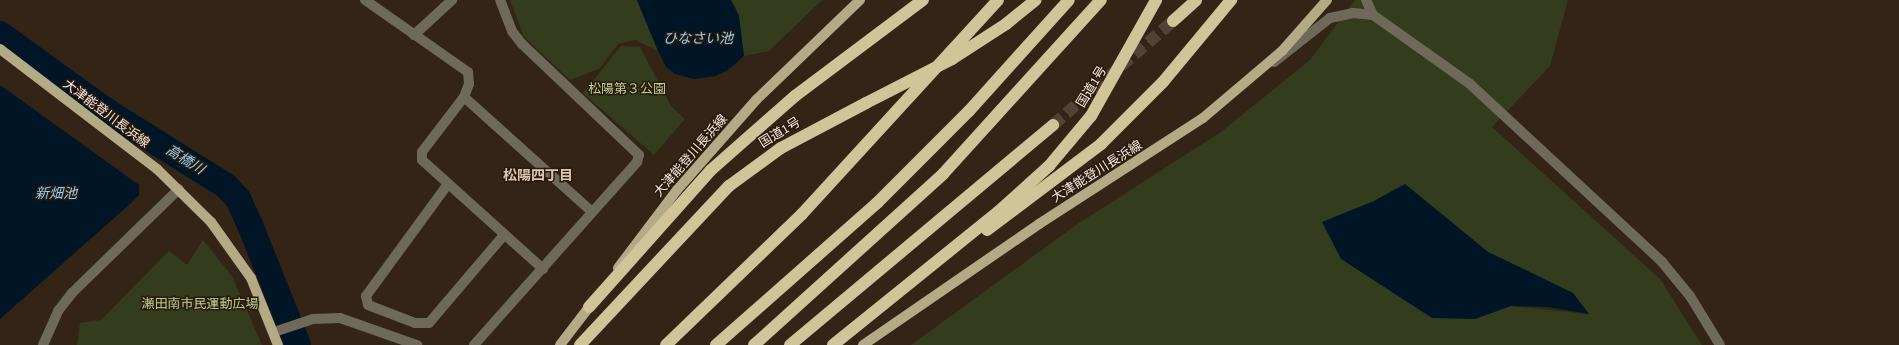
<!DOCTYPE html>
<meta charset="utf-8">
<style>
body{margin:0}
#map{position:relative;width:1899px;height:345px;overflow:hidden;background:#342416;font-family:"Source Sans 3","Noto Sans JP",sans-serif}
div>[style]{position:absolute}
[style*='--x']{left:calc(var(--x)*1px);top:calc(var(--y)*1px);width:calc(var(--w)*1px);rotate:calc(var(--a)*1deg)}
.green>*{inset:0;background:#333d1d}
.water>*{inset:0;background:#001526}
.river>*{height:26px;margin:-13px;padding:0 13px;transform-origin:13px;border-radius:13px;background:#001526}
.highway-tunnel>*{height:12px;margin-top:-6px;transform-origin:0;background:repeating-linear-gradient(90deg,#514235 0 12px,transparent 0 18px)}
.minor>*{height:10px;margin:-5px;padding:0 5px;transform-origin:5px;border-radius:5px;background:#6e6958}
.major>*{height:10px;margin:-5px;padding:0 5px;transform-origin:5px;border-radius:5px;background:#b4aa86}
.highway>*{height:12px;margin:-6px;padding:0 6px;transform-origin:6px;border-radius:6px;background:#d0c498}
.highway-bridge>*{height:12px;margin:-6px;padding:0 6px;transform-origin:6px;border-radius:6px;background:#d0c498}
span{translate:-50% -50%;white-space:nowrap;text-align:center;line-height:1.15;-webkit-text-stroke:3px #2a1a0c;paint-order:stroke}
.street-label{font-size:13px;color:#f7ebe2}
.park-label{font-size:13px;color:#bbd190}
.water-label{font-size:14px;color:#8fcdf9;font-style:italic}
.neighbourhood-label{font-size:14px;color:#dbc6b4;font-weight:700}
</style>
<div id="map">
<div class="green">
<i style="clip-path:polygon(510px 0,637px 0,658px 51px,635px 40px,618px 44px,599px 69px,570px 80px,524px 37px)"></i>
<i style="clip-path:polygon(731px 0,822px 0,769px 51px,744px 56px,736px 8px)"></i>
<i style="clip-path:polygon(evenodd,1355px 0,1568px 0,1550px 66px,1492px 127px,1660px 279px,1702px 345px,911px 345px,1076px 225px,1221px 132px,1310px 60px,1355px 0,1405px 184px,1488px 252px,1573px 293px,1588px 314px,1511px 306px,1374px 201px,1405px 184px)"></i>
<i style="clip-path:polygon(621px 46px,640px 47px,671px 106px,685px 119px,654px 155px,583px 93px)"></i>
<i style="clip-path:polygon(203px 240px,232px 276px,262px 345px,77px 345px,80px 323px,101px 320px,169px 251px,187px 265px)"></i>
</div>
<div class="water">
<i style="clip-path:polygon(637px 0,731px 0,739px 16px,744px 56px,728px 70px,716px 76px,694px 79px,675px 74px,666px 67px,658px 51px)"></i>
<i style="clip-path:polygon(0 85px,139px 185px,139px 195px,130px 204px,0 319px)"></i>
<i style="clip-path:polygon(1405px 184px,1488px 252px,1573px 293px,1589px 314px,1548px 307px,1511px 306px,1475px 319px,1432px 318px,1341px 259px,1322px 222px,1374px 201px)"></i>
</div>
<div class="river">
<i style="--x:0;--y:34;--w:130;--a:35.9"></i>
<i style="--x:105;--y:110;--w:143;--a:32.1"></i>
<i style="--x:226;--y:186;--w:18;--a:47"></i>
<i style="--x:238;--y:199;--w:29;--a:65"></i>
<i style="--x:250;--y:225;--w:129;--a:68.2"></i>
</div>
<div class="highway-tunnel">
<i style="--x:1053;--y:125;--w:159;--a:-40.9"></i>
</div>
<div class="minor">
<i style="--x:365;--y:0;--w:126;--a:35"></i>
<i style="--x:468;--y:72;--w:12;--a:85"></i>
<i style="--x:469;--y:84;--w:14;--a:111"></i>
<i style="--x:464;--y:97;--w:69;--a:127.4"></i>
<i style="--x:422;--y:152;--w:8;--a:90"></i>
<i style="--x:422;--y:160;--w:163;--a:42"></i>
<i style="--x:1366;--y:0;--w:17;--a:65"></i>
<i style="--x:1373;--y:15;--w:119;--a:35.4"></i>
<i style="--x:1470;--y:84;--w:262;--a:42.8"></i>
<i style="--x:1662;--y:262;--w:44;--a:50.5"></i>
<i style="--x:1690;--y:296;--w:57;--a:58.5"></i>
<i style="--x:414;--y:35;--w:52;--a:-42.6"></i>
<i style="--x:1274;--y:62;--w:71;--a:-38.2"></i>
<i style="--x:1330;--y:18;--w:24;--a:-12"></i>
<i style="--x:1353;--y:13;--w:20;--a:6"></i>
<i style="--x:464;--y:97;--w:172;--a:41.9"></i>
<i style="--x:448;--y:184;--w:139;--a:126.2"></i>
<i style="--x:366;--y:296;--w:9;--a:77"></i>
<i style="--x:368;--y:305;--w:50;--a:21"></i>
<i style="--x:415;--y:323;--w:14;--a:0"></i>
<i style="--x:429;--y:323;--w:116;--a:-49.6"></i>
<i style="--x:274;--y:332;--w:41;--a:-18.4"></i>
<i style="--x:313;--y:319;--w:27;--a:-2"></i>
<i style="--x:340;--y:318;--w:82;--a:19.3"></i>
<i style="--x:43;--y:345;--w:37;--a:-66"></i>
<i style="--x:58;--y:311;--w:23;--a:-52"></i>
<i style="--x:72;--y:293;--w:149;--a:-44.2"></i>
<i style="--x:474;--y:345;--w:245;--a:-48.3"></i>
<i style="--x:637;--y:162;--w:7;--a:-74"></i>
<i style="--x:639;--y:155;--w:161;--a:-136.5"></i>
<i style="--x:522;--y:44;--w:16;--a:-128"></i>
<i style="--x:512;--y:31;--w:33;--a:-111"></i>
</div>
<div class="major">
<i style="--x:0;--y:49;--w:198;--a:37.4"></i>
<i style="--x:157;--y:169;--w:76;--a:44.5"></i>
<i style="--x:211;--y:222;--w:69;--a:54.5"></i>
<i style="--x:251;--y:278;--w:72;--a:68.1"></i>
<i style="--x:618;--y:268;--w:98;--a:-52.9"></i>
<i style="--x:677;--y:190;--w:121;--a:-48.7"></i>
<i style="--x:757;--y:99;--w:143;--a:-43.9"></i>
<i style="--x:560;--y:345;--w:54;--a:-52.5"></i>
<i style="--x:863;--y:345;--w:214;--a:-34.5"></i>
<i style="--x:1039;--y:224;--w:195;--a:-32.9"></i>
<i style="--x:1203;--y:118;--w:104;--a:-40.3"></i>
<i style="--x:1282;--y:51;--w:68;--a:-48.6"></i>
</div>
<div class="highway">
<i style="--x:1173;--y:21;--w:31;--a:-42"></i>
<i style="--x:1006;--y:24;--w:38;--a:-39"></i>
<i style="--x:987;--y:230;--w:143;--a:-37"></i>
<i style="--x:1101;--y:144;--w:88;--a:-45"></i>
<i style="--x:1163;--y:82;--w:107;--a:-50.3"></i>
<i style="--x:589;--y:307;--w:183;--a:-48.3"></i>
<i style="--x:711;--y:170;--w:112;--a:-41.4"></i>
<i style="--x:795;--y:96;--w:160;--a:-36.9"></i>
<i style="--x:580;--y:345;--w:218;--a:-46.9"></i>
<i style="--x:729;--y:186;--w:64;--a:-36.2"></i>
<i style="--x:781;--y:148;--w:96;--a:-27.9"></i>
<i style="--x:666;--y:345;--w:189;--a:-43.9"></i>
<i style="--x:802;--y:214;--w:290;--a:-47.5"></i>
<i style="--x:716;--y:345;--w:215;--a:-41.4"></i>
<i style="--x:877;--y:203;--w:130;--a:-45"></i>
<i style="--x:969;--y:111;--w:149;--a:-48"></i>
<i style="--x:754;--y:345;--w:255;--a:-42.1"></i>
<i style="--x:943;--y:174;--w:235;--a:-47.8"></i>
<i style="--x:790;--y:345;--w:343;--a:-39.9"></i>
<i style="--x:833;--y:345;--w:212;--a:-38.9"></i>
<i style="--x:998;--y:212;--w:69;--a:-42"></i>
<i style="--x:1049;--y:166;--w:65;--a:-50"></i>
<i style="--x:1091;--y:116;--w:133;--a:-60.7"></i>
</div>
<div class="highway-bridge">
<i style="--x:866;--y:103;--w:97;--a:-27.1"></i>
<i style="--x:952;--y:59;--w:64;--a:-32.9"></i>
</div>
<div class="street-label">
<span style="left:1092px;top:87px;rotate:-59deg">国道1号</span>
<span style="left:106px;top:114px;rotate:37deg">大津能登川長浜線</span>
<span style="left:780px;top:133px;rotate:-31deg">国道1号</span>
<span style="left:691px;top:156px;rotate:-49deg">大津能登川長浜線</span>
<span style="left:1097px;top:172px;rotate:-32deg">大津能登川長浜線</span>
</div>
<div class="park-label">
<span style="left:627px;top:89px">松陽第３公園</span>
<span style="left:200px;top:304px">瀬田南市民運動広場</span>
</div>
<div class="water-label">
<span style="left:698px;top:39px">ひなさい池</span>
<span style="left:185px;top:160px;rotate:32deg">高橋川</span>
<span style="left:56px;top:194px">新畑池</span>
</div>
<div class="neighbourhood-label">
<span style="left:538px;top:176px">松陽四丁目</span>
</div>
</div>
